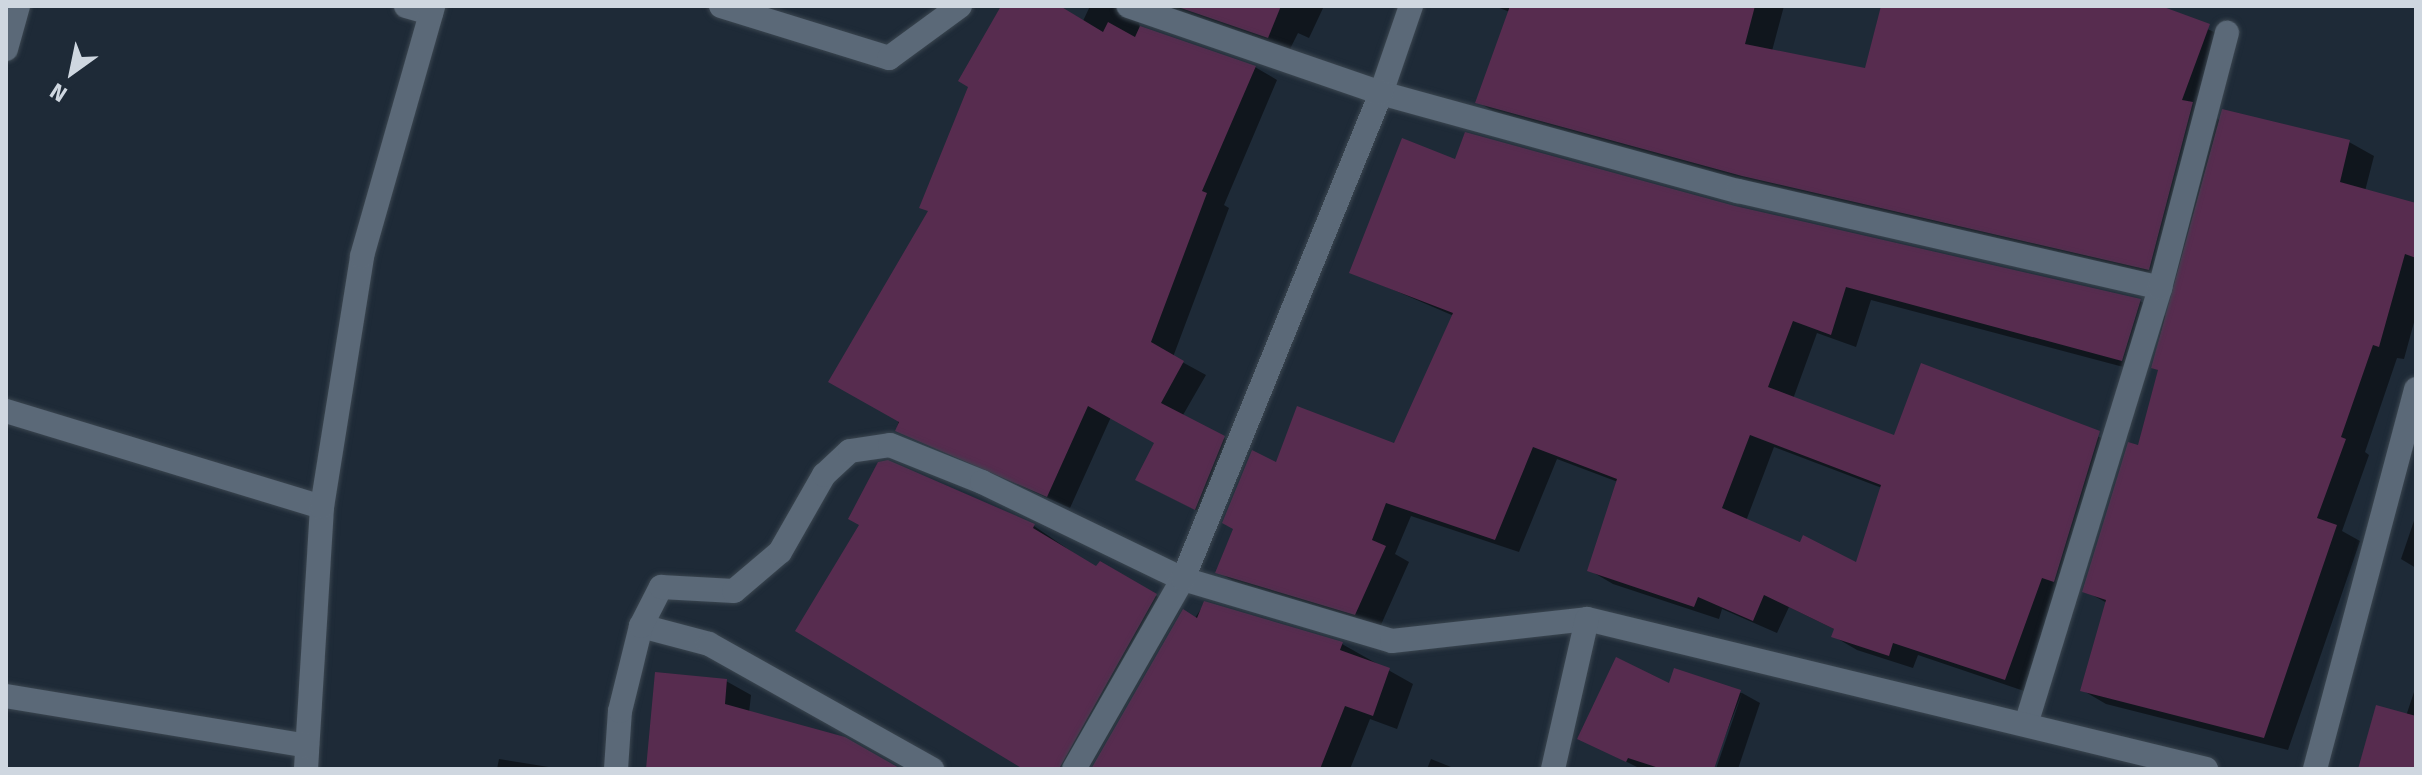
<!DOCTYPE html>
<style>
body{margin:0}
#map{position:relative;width:2422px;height:775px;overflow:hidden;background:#1e2a37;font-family:"Fira Sans",sans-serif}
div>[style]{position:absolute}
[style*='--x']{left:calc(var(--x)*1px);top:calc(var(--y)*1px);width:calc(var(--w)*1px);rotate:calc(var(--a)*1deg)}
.shadow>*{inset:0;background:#0007}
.building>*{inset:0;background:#572c4f}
.roads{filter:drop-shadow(0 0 2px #3b4650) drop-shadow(0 0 2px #3b4650)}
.minor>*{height:24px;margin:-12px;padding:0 12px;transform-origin:12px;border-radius:12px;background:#5b6978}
span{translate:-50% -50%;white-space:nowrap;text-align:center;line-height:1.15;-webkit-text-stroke:6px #1e2a37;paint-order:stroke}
.frame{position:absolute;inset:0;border:8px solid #cfd7e0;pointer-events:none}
.north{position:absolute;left:32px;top:32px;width:80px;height:80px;-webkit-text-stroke:6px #1e2a37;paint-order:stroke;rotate:213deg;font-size:22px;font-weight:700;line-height:32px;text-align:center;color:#cfd7e0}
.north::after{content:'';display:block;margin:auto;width:28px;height:36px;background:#cfd7e0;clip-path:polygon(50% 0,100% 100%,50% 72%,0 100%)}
</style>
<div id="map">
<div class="shadow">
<i style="clip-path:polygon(1004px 6px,1057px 6px,1083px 21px,1090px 6px,1152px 6px,1137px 13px,1140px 28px,1255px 67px,1277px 80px,1224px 205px,1229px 208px,1173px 357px,1206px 375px,1183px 415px,1247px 451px,1218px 521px,1160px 492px,1156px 443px,1111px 417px,1070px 508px,897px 430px,930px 211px)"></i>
<i style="clip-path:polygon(1165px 6px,1324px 6px,1309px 38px,1298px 33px,1290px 49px)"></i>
<i style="clip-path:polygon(evenodd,1494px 6px,1784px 6px,1772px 51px,1866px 71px,1883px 6px,2154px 6px,2235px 41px,2208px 113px,2221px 121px,2349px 142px,2374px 156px,2365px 191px,2416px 205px,2416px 315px,2404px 359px,2397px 358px,2365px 452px,2369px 455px,2342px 531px,2360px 541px,2288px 750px,2106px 704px,2082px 690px,2107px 603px,2085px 591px,2139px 448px,2160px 371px,2153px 367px,2164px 316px,2146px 373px,1871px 300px,1856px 347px,1817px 333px,1793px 399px,1895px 438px,1922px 366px,2124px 447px,2030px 693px,1918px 655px,1913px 668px,1857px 650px,1833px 636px,1836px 630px,1789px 607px,1777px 633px,1722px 609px,1719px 619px,1613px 584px,1589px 570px,1618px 482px,1557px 459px,1519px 552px,1411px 516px,1395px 554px,1409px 562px,1380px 627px,1242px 586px,1218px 572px,1277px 464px,1395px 446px,1454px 316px,1352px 272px,1457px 161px,1734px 208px,2140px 301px,2167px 317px,2176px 284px,1769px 190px,1503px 117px,1478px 102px,1510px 12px,1494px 6px,1774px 447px,1882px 488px,1857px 564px,1746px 521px,1774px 447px)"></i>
<i style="clip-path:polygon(888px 462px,1034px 526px,1097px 569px,1100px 563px,1180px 610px,1089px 769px,1027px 769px,861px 524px)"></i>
<i style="clip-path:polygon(2416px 515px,2416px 568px,2401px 559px)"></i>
<i style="clip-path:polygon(1205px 603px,1342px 644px,1413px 684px,1397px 729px,1370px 719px,1350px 769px,1094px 769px)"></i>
<i style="clip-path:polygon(726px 681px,751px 695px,749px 713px,897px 769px,692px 769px)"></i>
<i style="clip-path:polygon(1671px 686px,1742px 693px,1712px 769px,1641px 769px,1579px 738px)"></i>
<i style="clip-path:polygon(2416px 686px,2416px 769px,2367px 769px,2406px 716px)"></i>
<i style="clip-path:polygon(1742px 693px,1760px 703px,1738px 769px,1716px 769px)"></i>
<i style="clip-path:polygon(499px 759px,561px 769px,497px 769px)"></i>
<i style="clip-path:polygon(1431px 759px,1456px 769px,1427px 769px)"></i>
</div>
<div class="building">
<i style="clip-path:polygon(1001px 6px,1060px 6px,1103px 32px,1108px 22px,1135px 37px,1140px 26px,1256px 66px,1202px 191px,1207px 193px,1151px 342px,1184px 361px,1161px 403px,1225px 436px,1195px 510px,1135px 480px,1154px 443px,1088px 406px,1047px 497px,895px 431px,899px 422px,828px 382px,928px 211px,919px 208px,968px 87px,958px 81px)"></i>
<i style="clip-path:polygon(1175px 6px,1281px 6px,1268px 38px)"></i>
<i style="clip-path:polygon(1510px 6px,1755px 6px,1745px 44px,1865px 68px,1881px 6px,2161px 6px,2210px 24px,2182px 100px,2193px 102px,2149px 270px,1742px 176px,1475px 103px)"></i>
<i style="clip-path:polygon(2222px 109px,2350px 140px,2340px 182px,2416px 203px,2416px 258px,2405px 254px,2379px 347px,2373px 345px,2341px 437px,2346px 439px,2317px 518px,2337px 525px,2264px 738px,2080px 691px,2106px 600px,2082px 592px,2128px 442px,2138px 445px,2158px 370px,2151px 368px)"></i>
<i style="clip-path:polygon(evenodd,1465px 132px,1735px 206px,2141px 299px,2122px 361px,1846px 287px,1831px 335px,1793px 321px,1768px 387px,1894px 435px,1921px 363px,2100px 431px,2054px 582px,2042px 578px,2005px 680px,1893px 643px,1889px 656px,1831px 637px,1834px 629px,1764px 595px,1753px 621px,1698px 597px,1694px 607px,1587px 571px,1617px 479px,1533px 447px,1495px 540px,1386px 503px,1372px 540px,1386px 546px,1355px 615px,1215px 573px,1233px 529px,1222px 523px,1252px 450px,1276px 462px,1297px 406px,1394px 443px,1453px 313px,1349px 273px,1402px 138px,1455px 159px,1465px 132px,1750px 435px,1881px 485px,1856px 562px,1803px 535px,1800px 542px,1722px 508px,1750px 435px)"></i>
<i style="clip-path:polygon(888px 460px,1035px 524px,1033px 528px,1096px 566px,1100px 561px,1157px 594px,1059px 769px,1023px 769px,795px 631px,859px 525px,848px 519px,878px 462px)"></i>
<i style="clip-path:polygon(1204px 601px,1343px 642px,1340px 650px,1390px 668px,1373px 716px,1345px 706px,1320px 769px,1091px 769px,1183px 609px,1197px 618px)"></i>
<i style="clip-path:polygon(1616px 657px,1669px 683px,1674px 668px,1741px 690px,1714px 769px,1662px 769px,1628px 758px,1626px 762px,1577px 739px)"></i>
<i style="clip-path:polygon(655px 672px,727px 679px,725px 704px,845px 737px,901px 769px,646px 769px)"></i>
<i style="clip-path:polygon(2376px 705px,2416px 716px,2416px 769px,2358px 769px)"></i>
</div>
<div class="roads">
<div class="minor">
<i style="--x:406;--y:6;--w:26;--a:16"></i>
<i style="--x:721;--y:6;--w:176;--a:17.2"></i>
<i style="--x:889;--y:58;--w:88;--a:-36.2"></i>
<i style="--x:1411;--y:6;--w:92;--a:109"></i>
<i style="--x:1381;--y:93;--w:370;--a:15.4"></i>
<i style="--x:1738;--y:191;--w:433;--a:12.9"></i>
<i style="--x:6;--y:49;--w:45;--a:-74.4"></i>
<i style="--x:6;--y:411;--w:330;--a:16.9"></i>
<i style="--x:322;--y:507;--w:262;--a:93.5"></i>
<i style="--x:322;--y:507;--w:254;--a:-80.9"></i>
<i style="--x:362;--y:256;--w:260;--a:-74.1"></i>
<i style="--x:641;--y:626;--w:70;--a:14.8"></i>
<i style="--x:709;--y:644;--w:256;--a:29.3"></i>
<i style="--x:6;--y:696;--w:305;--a:9.4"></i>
<i style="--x:2027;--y:721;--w:453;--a:-72.9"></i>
<i style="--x:2160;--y:288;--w:264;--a:-75.3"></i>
<i style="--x:616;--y:769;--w:58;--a:-86.1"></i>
<i style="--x:620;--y:711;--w:88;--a:-76.1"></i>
<i style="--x:641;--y:626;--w:44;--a:-62.9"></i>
<i style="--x:661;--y:587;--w:73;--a:3.1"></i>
<i style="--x:734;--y:591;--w:60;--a:-40.3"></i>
<i style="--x:780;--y:552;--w:89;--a:-60.3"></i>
<i style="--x:824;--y:475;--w:35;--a:-43"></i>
<i style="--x:850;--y:451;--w:40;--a:-8.5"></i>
<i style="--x:890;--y:445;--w:99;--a:21.9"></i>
<i style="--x:982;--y:482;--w:223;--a:25.8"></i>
<i style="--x:1183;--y:579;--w:218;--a:16.5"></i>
<i style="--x:1392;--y:641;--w:196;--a:-6.4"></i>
<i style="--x:1587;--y:619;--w:637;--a:13.62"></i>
<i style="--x:1074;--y:769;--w:219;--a:-60.2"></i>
<i style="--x:1183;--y:579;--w:525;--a:-67.83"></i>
<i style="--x:1381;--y:93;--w:267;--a:-161"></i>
<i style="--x:1553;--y:769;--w:154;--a:-77.2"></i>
<i style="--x:2315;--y:769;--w:393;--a:-75.1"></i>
</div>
</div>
<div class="frame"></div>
<div class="north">N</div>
</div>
